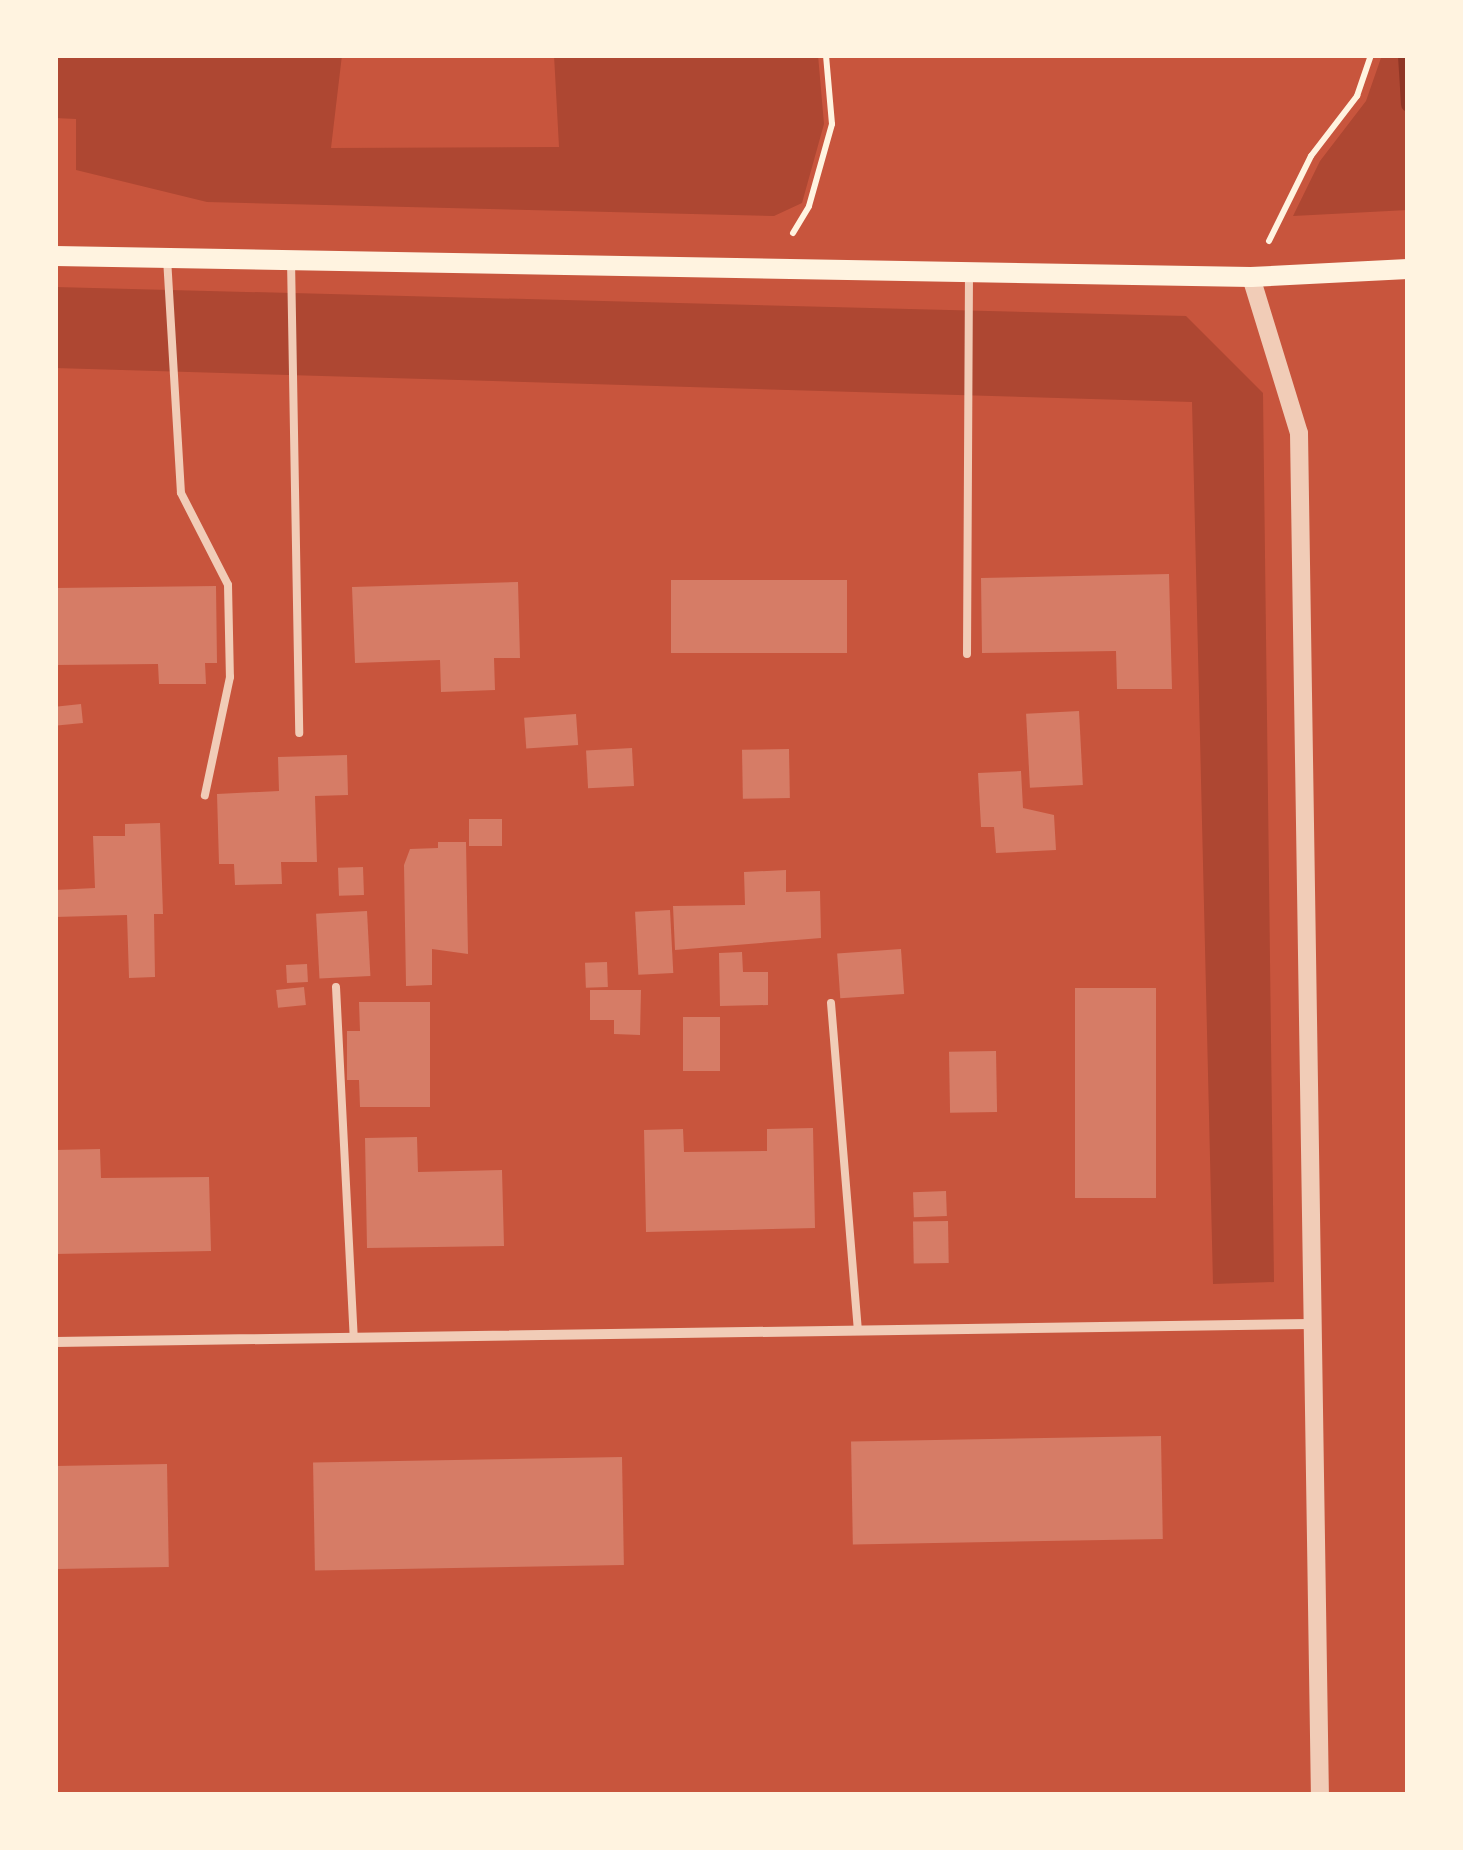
<!DOCTYPE html>
<style>
body{margin:0}
#map{position:relative;width:1463px;height:1850px;overflow:hidden;background:#c8553d;font-family:"Roboto Condensed",sans-serif}
div>[style]{position:absolute}
[style*='--x']{left:calc(var(--x)*1px);top:calc(var(--y)*1px);width:calc(var(--w)*1px);rotate:calc(var(--a)*1deg)}
.green>*{inset:0;background:#ae4732}
.stream>*{height:15px;margin:-7.5px;padding:0 7.5px;transform-origin:7.5px;border-radius:7.5px;background:#8f3625}
.building>*{inset:0;background:#d67c66;transform-origin:0 0}
.path>*{height:6px;margin:-3px;padding:0 3px;transform-origin:3px;border-radius:3px;background:#fff3e0}
.service>*{height:8px;margin:-4px;padding:0 4px;transform-origin:4px;border-radius:4px;background:#f1ccb7}
.minor>*{height:10px;margin:-5px;padding:0 5px;transform-origin:5px;border-radius:5px;background:#f1ccb7}
.tertiary>*{height:18px;margin:-9px;padding:0 9px;transform-origin:9px;border-radius:9px;background:#f1ccb7}
.secondary>*{height:20px;margin:-10px;padding:0 10px;transform-origin:10px;border-radius:10px;background:#fff3e0}
span{translate:-50% -50%;white-space:nowrap;text-align:center;line-height:1.15;-webkit-text-stroke:10px #fff3e0;paint-order:stroke}
.frame{position:absolute;inset:0;border:58px solid #fff3e0;pointer-events:none}
</style>
<div id="map">
<div class="green">
<i style="clip-path:polygon(55px 55px,342px 55px,331px 148px,559px 147px,554px 55px,818px 55px,824px 124px,802px 203px,774px 216px,207px 202px,76px 170px,76px 119px,55px 118px)"></i>
<i style="clip-path:polygon(1382px 55px,1408px 55px,1408px 210px,1293px 216px,1320px 161px,1366px 101px)"></i>
<i style="clip-path:polygon(55px 287px,1186px 316px,1263px 393px,1274px 1282px,1213px 1284px,1192px 402px,55px 368px)"></i>
</div>
<div class="stream">
<i style="--x:1405;--y:55;--w:49;--a:86.5"></i>
</div>
<div class="building">
<i style="clip-path:polygon(1169px 574px,1172px 689px,1117px 689px,1116px 651px,982px 653px,981px 578px)"></i>
<i style="left:671px;top:580px;width:176px;height:73px"></i>
<i style="clip-path:polygon(518px 582px,520px 658px,494px 658px,495px 690px,441px 692px,440px 660px,355px 663px,352px 587px)"></i>
<i style="clip-path:polygon(216px 586px,217px 663px,205px 663px,206px 684px,159px 684px,158px 664px,55px 665px,55px 588px)"></i>
<i style="left:81px;top:704px;width:19px;height:26px;rotate:84deg"></i>
<i style="left:1079px;top:711px;width:74px;height:53px;rotate:87deg"></i>
<i style="left:576px;top:714px;width:31px;height:52px;rotate:86deg"></i>
<i style="left:632px;top:748px;width:38px;height:46px;rotate:87deg"></i>
<i style="left:789px;top:749px;width:49px;height:47px;rotate:89deg"></i>
<i style="clip-path:polygon(347px 755px,348px 795px,315px 796px,317px 862px,281px 862px,282px 884px,235px 885px,234px 864px,219px 864px,217px 794px,279px 791px,278px 757px)"></i>
<i style="clip-path:polygon(1021px 771px,1023px 808px,1054px 815px,1056px 850px,996px 853px,994px 827px,981px 827px,978px 773px)"></i>
<i style="left:469px;top:819px;width:33px;height:27px"></i>
<i style="clip-path:polygon(160px 823px,163px 914px,154px 914px,155px 977px,129px 978px,127px 915px,55px 917px,55px 890px,95px 888px,93px 836px,125px 836px,125px 824px)"></i>
<i style="clip-path:polygon(438px 842px,466px 842px,468px 954px,432px 949px,432px 985px,406px 986px,404px 865px,410px 849px,438px 848px)"></i>
<i style="left:363px;top:867px;width:28px;height:25px;rotate:88deg"></i>
<i style="clip-path:polygon(786px 870px,786px 892px,820px 891px,821px 938px,675px 950px,673px 906px,745px 905px,744px 872px)"></i>
<i style="left:670px;top:910px;width:63px;height:35px;rotate:87deg"></i>
<i style="left:367px;top:911px;width:65px;height:51px;rotate:87deg"></i>
<i style="left:901px;top:949px;width:45px;height:64px;rotate:86deg"></i>
<i style="clip-path:polygon(742px 952px,743px 972px,768px 972px,768px 1005px,720px 1006px,719px 953px)"></i>
<i style="left:607px;top:962px;width:25px;height:22px;rotate:88deg"></i>
<i style="left:307px;top:964px;width:18px;height:21px;rotate:87deg"></i>
<i style="left:304px;top:987px;width:18px;height:28px;rotate:84deg"></i>
<i style="left:1156px;top:988px;width:210px;height:81px;rotate:90deg"></i>
<i style="clip-path:polygon(590px 990px,641px 990px,640px 1035px,614px 1034px,614px 1020px,590px 1020px)"></i>
<i style="clip-path:polygon(359px 1002px,430px 1002px,430px 1107px,360px 1107px,359px 1080px,347px 1080px,347px 1031px,360px 1031px)"></i>
<i style="left:683px;top:1017px;width:37px;height:54px"></i>
<i style="left:996px;top:1051px;width:61px;height:47px;rotate:89deg"></i>
<i style="clip-path:polygon(813px 1128px,815px 1228px,646px 1232px,644px 1130px,683px 1129px,684px 1152px,767px 1151px,767px 1129px)"></i>
<i style="clip-path:polygon(417px 1137px,418px 1172px,502px 1170px,504px 1246px,367px 1248px,365px 1138px)"></i>
<i style="clip-path:polygon(100px 1149px,101px 1178px,209px 1177px,211px 1251px,55px 1254px,55px 1150px)"></i>
<i style="left:946px;top:1191px;width:25px;height:33px;rotate:88deg"></i>
<i style="left:948px;top:1221px;width:42px;height:35px;rotate:89deg"></i>
<i style="left:1161px;top:1436px;width:103px;height:310px;rotate:89deg"></i>
<i style="left:622px;top:1457px;width:108px;height:309px;rotate:89deg"></i>
<i style="left:167px;top:1464px;width:103px;height:112px;rotate:89deg"></i>
</div>
<div class="path">
<i style="--x:793;--y:233;--w:31;--a:-59"></i>
<i style="--x:809;--y:206;--w:85;--a:-74.3"></i>
<i style="--x:832;--y:124;--w:69;--a:-95"></i>
<i style="--x:1269;--y:241;--w:95;--a:-63.7"></i>
<i style="--x:1311;--y:156;--w:76;--a:-52.5"></i>
<i style="--x:1357;--y:96;--w:43;--a:-71.1"></i>
</div>
<div class="service">
<i style="--x:167;--y:258;--w:235;--a:86.6"></i>
<i style="--x:181;--y:493;--w:103;--a:62.9"></i>
<i style="--x:228;--y:585;--w:92;--a:88.8"></i>
<i style="--x:230;--y:677;--w:121;--a:102"></i>
<i style="--x:291;--y:260;--w:473;--a:89"></i>
<i style="--x:967;--y:654;--w:382;--a:-89.7"></i>
<i style="--x:336;--y:987;--w:351;--a:87.1"></i>
<i style="--x:831;--y:1003;--w:328;--a:85.3"></i>
</div>
<div class="minor">
<i style="--x:55;--y:1342;--w:1256;--a:-0.82"></i>
</div>
<div class="tertiary">
<i style="--x:1251;--y:277;--w:163;--a:72.9"></i>
<i style="--x:1299;--y:433;--w:1362;--a:89.12"></i>
</div>
<div class="secondary">
<i style="--x:55;--y:256;--w:1196;--a:1.01"></i>
<i style="--x:1251;--y:277;--w:157;--a:-2.9"></i>
</div>
<div class="frame"></div>
</div>
